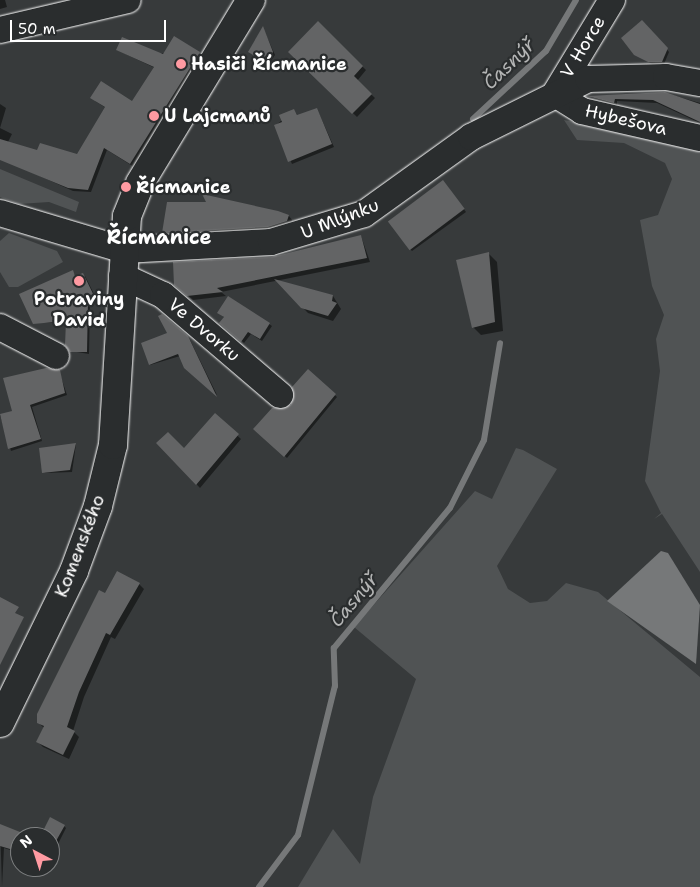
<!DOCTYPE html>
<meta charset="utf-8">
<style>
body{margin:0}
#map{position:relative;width:700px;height:887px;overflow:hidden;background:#373a3b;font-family:"Shantell Sans",sans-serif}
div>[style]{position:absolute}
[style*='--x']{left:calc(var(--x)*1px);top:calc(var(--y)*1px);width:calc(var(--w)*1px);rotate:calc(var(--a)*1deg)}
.green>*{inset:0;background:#505354}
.water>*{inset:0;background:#767879}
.shadow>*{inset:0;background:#0007}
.stream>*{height:6px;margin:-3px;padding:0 3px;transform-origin:3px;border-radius:3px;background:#767879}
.building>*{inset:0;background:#636465;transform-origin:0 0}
.roads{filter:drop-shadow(0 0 1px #fff) drop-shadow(0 0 1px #fff)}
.minor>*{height:26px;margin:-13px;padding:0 13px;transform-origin:13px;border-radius:13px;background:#2a2d2e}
.major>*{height:28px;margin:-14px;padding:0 14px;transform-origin:14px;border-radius:14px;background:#2a2d2e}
.dots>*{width:14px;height:14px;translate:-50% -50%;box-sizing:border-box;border:2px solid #2a2d2e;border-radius:50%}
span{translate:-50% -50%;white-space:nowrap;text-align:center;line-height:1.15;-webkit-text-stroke:4.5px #2a2d2e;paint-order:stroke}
.street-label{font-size:18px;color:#fff}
.poi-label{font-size:18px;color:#fff;font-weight:700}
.left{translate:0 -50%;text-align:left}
.water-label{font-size:19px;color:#b4b5b5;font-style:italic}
.quarter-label{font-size:20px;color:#fff;font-weight:700}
.north{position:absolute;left:10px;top:827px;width:50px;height:50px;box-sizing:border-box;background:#2a2d2e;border:1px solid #7f8182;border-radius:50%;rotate:320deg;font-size:14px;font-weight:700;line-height:20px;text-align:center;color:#fff}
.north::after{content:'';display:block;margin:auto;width:18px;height:22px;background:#ff9aa2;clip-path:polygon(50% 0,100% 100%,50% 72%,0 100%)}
.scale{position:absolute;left:10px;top:20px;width:156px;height:22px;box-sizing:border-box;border:2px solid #fff;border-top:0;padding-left:6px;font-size:15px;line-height:18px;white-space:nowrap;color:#fff;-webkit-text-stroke:4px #2a2d2e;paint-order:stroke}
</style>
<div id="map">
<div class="green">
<i style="clip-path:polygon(564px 120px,647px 136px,700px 152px,700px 572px,662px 514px,654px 519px,661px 513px,645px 481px,660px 371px,656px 339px,664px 315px,652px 286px,640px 220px,658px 215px,672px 179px,665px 163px,624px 143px,577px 140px)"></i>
<i style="clip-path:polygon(0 169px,79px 202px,76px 212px,49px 202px,19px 204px,0 197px)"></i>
<i style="clip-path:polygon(9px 233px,57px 251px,63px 262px,18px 287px,9px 287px,0 272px,0 241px)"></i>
<i style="clip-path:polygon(499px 442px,516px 448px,523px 450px,557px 469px,497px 566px,508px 589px,530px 603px,547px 601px,566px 583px,598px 592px,700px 677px,700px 887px,298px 887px,333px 829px,360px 864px,373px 797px,416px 679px,354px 627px,475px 491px,492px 499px,516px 448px)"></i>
</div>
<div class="water">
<i style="clip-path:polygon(661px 551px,668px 553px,700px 605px,696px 664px,607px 601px)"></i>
</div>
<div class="shadow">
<i style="clip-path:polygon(0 0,5px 0,7px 7px,0 9px)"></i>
<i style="clip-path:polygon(642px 21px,669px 52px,664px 64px,652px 64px,635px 54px)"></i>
<i style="clip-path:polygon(318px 23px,366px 70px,357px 81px,375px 98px,357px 117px,290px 52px)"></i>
<i style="clip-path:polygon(263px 28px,275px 55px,269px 64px,249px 52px)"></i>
<i style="clip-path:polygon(117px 50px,202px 56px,134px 167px,107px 150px,91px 192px,73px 191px,0 158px,0 104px,6px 108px,0 128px,12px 134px,8px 142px,38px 152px,77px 155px,106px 108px,95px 101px,133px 103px,155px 68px)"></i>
<i style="clip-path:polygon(665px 93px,700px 103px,700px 123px,657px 103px,617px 101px,617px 105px,590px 97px)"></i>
<i style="clip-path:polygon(317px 109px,334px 147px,292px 164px,275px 126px,294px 110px,298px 116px)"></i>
<i style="clip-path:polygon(445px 184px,466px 212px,412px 251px,410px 249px)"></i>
<i style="clip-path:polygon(208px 203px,289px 216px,292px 220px,291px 225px,273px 231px,167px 236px,163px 232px)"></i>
<i style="clip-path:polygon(361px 236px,370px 262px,221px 292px,226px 296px,193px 300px,180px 289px,272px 258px)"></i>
<i style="clip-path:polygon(488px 253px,497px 262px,503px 331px,481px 335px,473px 327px)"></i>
<i style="clip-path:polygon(73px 272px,76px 277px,85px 276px,98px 302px,90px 304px,89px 354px,71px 351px,67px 323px,34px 323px)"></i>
<i style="clip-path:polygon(278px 282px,333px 296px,341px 309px,333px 321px,308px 313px)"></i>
<i style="clip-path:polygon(229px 297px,272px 326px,262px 341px,251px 334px,244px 343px,221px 323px,225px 318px,219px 313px)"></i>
<i style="clip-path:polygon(169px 334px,190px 340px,217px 395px,188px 370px,180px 356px,150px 365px)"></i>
<i style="clip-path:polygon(59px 371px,67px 395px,32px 407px,42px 441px,11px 451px,0 415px,14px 411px)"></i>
<i style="clip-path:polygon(308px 371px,337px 397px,287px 458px,255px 429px,292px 406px)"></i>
<i style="clip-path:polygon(215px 415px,241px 439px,200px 488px,158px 443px,184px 450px)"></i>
<i style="clip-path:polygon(76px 444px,72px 472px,44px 473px)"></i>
<i style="clip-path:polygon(139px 584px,144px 589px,115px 639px,111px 637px,84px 697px,73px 731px,79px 737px,69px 759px,43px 747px,38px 742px,44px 728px,38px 722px)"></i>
<i style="clip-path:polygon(0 825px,30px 837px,20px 837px,20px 853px,4px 848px,2px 887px)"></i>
<i style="clip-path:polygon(64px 826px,66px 828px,54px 852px,50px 837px,41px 837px)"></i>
</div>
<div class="stream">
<i style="--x:473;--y:119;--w:100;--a:-43"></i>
<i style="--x:546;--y:51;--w:59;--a:-59.5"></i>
<i style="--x:259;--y:887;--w:65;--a:-53.1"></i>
<i style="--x:298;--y:835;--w:154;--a:-76.1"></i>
<i style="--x:335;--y:686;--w:38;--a:-92"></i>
<i style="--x:334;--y:648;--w:182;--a:-50.4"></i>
<i style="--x:450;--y:508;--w:76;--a:-63.4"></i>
<i style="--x:484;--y:440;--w:98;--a:-80.6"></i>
</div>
<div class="building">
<i style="clip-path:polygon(642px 20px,668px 48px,662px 62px,648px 62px,634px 55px,621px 38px)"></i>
<i style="clip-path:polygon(318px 21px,363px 66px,354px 76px,372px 94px,352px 114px,288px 52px)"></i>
<i style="clip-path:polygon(263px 26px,273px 52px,267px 63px,248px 52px)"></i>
<i style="clip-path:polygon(174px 36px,200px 52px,130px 164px,104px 148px,88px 190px,68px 188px,0 160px,0 139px,37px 150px,40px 143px,77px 154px,105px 107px,90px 98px,101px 81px,132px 101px,154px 67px,116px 50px,122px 37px,163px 54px)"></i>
<i style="clip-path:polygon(665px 92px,700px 104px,700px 122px,653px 100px,615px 99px,614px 103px,587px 96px)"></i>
<i style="clip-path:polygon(317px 108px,332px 144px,288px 162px,274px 125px,282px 122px,279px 115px,294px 109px,297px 115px)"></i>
<i style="left:443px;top:180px;width:36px;height:69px;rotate:53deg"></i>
<i style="clip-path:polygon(202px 194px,278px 211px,289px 215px,287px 221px,268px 227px,162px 233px,167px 202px,206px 202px)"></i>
<i style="clip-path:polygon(361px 235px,367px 258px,217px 288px,223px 292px,187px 296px,174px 285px,173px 262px,272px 257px)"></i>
<i style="clip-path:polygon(489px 252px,495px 322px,472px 328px,456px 260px)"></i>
<i style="clip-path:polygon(73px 270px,75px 276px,83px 273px,96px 300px,88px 302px,87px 352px,70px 352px,65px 345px,66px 321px,33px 324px,19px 294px)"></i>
<i style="clip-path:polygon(274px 279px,333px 295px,332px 301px,337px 303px,328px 316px,301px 308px)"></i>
<i style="clip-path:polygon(228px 296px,270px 323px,260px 339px,248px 332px,241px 342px,219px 323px,224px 317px,217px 313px)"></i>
<i style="clip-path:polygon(162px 314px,188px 336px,217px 397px,184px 368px,178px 354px,149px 365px,141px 343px,167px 333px,158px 316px)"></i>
<i style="clip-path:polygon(46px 368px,60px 370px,65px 393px,30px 405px,41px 439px,8px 449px,0 414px,12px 411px,3px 378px)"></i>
<i style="clip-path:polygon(308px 369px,336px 394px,284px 457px,253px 429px,272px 408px,291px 405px,292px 387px)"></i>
<i style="clip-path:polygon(215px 413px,239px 434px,196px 485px,156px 443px,168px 432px,184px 448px)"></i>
<i style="clip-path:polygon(76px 443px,70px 470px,42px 473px,39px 448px)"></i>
<i style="clip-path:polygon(117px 571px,140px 583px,110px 635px,106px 633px,79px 692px,67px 727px,75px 731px,63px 755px,36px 742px,44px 726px,37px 723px,37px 714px,99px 590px,105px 593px)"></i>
<i style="clip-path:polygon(0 597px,19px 607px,15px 613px,24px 617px,0 665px)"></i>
<i style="clip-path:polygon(50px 817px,65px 825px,51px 850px,50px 837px,40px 837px)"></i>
<i style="clip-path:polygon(0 824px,20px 832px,20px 852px,0 846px)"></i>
</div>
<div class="roads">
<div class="minor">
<i style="--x:0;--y:30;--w:131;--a:-13.2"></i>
<i style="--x:555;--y:94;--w:32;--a:32"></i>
<i style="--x:582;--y:111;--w:121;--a:12.9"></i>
<i style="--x:555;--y:94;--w:110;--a:-58.8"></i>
<i style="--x:0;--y:213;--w:129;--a:16.6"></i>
<i style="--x:124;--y:250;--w:147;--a:-3.1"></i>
<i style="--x:271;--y:242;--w:97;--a:-16.8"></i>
<i style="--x:364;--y:214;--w:132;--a:-35.7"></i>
<i style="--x:471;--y:137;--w:131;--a:-26.4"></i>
<i style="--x:588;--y:79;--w:78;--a:-1.5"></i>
<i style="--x:666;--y:77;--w:35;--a:10"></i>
<i style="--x:122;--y:276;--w:45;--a:24.9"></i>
<i style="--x:163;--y:295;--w:154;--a:40.5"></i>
<i style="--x:0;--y:327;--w:63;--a:27.4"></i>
</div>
<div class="major">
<i style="--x:0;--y:723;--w:169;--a:-64"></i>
<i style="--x:74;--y:571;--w:69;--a:-69.7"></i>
<i style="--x:98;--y:506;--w:63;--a:-76.2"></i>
<i style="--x:113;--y:445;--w:229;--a:-86.5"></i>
<i style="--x:127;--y:216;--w:35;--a:-68"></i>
<i style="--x:140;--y:183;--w:214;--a:-58.8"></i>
</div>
</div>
<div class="dots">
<i style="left:181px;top:64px;background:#ff9aa2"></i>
<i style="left:154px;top:116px;background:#ff9aa2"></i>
<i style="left:126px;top:187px;background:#ff9aa2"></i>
<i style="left:79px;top:281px;background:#ff9aa2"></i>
</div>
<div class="street-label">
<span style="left:583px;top:47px;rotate:-59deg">V Horce</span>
<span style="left:626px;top:120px;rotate:13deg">Hybešova</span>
<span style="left:340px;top:219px;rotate:-21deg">U Mlýnku</span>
<span style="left:204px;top:330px;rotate:40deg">Ve Dvorku</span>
<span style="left:80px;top:546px;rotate:-69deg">Komenského</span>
</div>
<div class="poi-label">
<span class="left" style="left:191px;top:64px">Hasiči Řícmanice</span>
<span class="left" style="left:164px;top:116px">U Lajcmanů</span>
<span class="left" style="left:136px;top:187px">Řícmanice</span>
<span style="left:79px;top:310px">Potraviny<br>David</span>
</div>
<div class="water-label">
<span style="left:509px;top:64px;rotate:-44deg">Časnýř</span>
<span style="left:354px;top:600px;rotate:-50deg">Časnýř</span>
</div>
<div class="quarter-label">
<span style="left:159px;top:237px">Řícmanice</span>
</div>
<div class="north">N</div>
<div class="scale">50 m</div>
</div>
